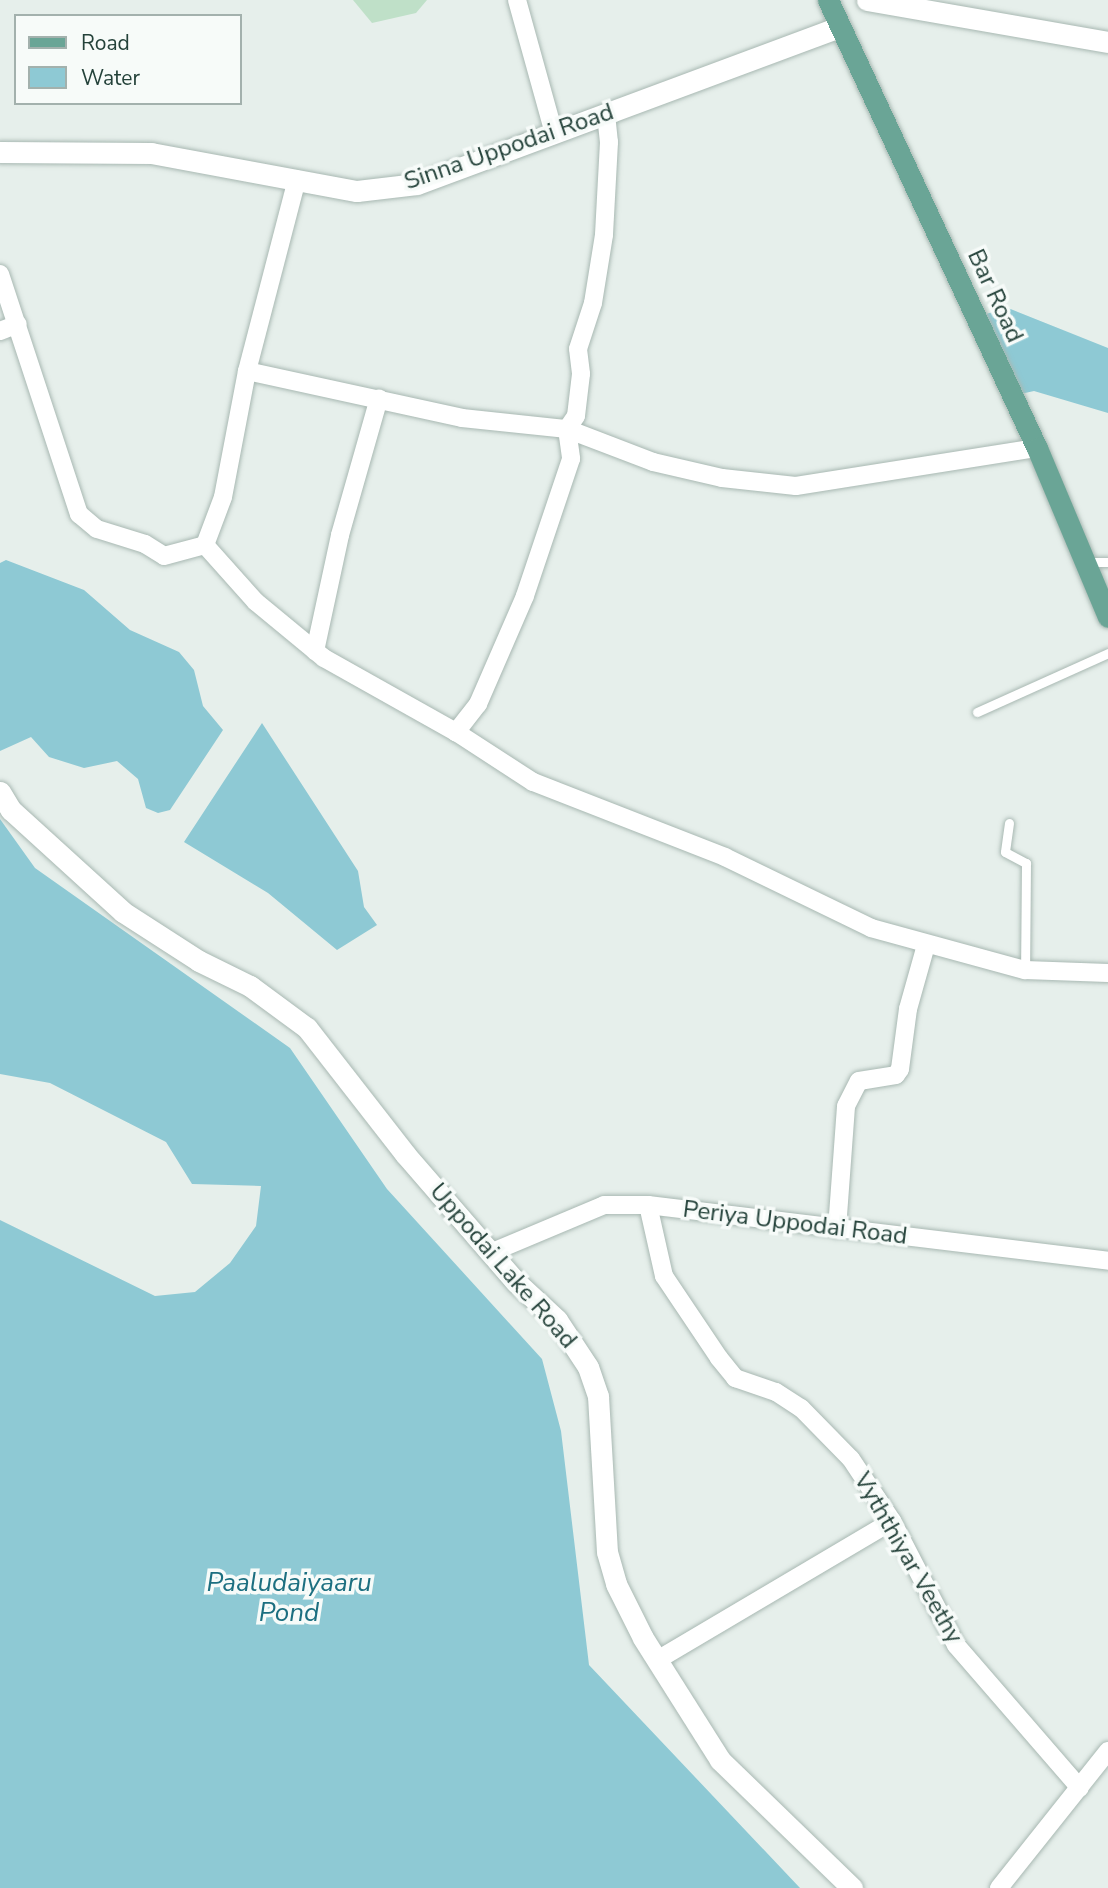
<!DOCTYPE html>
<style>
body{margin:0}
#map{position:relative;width:1108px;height:1888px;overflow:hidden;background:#e6efeb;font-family:"Nunito Sans",sans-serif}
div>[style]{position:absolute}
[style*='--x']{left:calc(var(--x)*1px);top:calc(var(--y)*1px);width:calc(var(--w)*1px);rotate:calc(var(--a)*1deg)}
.green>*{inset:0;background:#bfe0c8}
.water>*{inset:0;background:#8ec9d4}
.roads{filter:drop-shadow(0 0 2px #a8b8b2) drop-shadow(0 0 2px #a8b8b2)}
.service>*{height:9px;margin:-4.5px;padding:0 4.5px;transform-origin:4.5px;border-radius:4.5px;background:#fff}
.minor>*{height:18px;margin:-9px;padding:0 9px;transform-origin:9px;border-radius:9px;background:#fff}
.tertiary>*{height:21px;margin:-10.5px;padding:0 10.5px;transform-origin:10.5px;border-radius:10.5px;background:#fff}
.primary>*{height:21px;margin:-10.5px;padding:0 10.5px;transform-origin:10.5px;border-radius:10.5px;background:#6aa596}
span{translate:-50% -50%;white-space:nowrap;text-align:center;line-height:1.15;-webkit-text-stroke:7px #f7fbf9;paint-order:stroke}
.street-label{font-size:24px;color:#24423a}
.water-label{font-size:26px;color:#1c6f80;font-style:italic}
.legend{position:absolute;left:14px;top:14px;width:228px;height:91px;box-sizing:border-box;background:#f7fbf9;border:2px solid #a3b1ad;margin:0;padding:9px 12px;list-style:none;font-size:21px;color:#24423a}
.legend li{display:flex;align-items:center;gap:14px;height:35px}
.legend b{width:35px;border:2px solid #a3b1ad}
</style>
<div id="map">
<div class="green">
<i style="clip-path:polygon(353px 0,427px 0,416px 13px,372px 23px)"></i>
</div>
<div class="water">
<i style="clip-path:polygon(1008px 308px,1108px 348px,1108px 413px,1034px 391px,1016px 395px,982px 315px)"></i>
<i style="clip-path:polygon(6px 560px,84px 590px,130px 630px,179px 652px,194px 670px,203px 706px,223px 730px,170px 810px,158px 813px,146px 808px,138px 779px,117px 761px,84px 768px,49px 757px,31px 737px,0 751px,0 563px)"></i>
<i style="clip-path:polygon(262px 723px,358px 871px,364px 907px,377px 925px,337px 950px,268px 893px,184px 842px)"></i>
<i style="clip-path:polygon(0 819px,35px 868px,290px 1048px,387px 1189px,542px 1359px,561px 1431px,589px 1665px,800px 1888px,0 1888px,0 1220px,155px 1296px,195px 1292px,230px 1263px,256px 1226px,261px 1186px,192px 1184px,166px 1142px,50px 1083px,0 1074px)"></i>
</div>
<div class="roads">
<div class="service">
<i style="--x:1086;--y:562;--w:22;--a:0"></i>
<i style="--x:977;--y:712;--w:144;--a:-24.2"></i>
<i style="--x:1009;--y:823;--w:29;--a:98"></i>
<i style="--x:1005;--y:852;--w:24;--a:28"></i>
<i style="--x:1026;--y:863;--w:107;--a:90.5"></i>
</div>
<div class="minor">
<i style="--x:517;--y:0;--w:135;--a:74.5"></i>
<i style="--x:606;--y:114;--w:28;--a:84"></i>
<i style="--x:609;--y:142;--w:93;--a:93.1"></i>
<i style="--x:604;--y:235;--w:69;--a:99.2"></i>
<i style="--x:593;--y:303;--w:48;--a:108.1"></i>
<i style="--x:578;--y:349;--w:25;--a:83"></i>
<i style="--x:581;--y:374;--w:42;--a:96.8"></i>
<i style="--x:576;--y:416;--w:16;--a:125"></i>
<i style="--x:567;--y:429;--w:30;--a:82"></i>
<i style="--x:571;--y:459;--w:145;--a:108.6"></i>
<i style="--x:525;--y:596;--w:118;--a:113.5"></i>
<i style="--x:478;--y:704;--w:36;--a:128"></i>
<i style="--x:456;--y:732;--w:92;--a:33"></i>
<i style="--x:533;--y:782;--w:206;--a:21.3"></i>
<i style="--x:725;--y:857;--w:162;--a:25.9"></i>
<i style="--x:871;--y:928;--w:160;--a:15.3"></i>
<i style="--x:1025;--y:970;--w:83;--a:2.1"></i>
<i style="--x:0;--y:274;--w:253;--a:71.8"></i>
<i style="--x:79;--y:514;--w:23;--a:40"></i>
<i style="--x:97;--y:529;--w:50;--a:17.4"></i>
<i style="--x:145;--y:544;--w:22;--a:32"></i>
<i style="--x:164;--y:556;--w:42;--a:-15"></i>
<i style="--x:0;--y:331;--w:19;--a:-21"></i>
<i style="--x:247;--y:371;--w:220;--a:12.3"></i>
<i style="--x:462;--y:418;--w:106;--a:6"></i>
<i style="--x:567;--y:429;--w:92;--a:21"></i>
<i style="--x:653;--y:462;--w:71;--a:13.1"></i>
<i style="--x:722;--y:478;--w:74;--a:6.2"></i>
<i style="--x:796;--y:486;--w:244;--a:-9"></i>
<i style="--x:205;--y:545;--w:51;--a:-69.4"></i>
<i style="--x:223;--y:497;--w:128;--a:-79.2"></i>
<i style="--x:247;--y:371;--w:198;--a:-75.4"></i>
<i style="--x:205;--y:545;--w:76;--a:48.2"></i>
<i style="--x:256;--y:602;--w:88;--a:39.5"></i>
<i style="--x:324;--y:658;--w:151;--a:29.3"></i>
<i style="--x:315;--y:651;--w:119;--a:-77.8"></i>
<i style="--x:340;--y:535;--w:142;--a:-74.1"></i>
<i style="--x:648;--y:1205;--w:73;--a:77.3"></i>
<i style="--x:664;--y:1276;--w:99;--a:56.1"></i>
<i style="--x:719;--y:1358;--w:26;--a:51"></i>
<i style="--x:735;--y:1378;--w:43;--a:18.9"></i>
<i style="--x:776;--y:1392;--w:30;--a:33"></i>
<i style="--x:801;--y:1408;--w:71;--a:45.6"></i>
<i style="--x:851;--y:1459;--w:74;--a:56.5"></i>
<i style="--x:892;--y:1521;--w:140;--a:62.7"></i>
<i style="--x:956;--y:1645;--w:189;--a:49.1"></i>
<i style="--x:837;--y:1229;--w:123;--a:-85.8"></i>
<i style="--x:846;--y:1106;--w:28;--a:-63"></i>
<i style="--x:859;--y:1081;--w:37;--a:-9"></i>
<i style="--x:896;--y:1075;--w:7;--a:-56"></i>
<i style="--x:900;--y:1069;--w:61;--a:-82.4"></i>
<i style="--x:908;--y:1009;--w:66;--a:-74.3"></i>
<i style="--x:490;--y:1253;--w:124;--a:-22.8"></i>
<i style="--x:604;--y:1205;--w:44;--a:0"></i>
<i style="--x:648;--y:1205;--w:463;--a:6.9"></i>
<i style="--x:659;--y:1659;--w:271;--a:-30.6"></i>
<i style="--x:999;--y:1888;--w:175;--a:-51.5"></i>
</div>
<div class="tertiary">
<i style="--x:867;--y:0;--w:245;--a:9.9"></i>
<i style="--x:0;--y:152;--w:151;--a:0.4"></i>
<i style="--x:151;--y:153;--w:209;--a:10.5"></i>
<i style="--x:357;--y:191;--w:60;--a:-6.7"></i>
<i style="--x:417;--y:184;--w:451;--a:-20.4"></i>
<i style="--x:0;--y:792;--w:21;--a:59"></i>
<i style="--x:11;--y:810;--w:151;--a:42.3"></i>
<i style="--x:123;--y:912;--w:90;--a:32.8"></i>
<i style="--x:199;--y:961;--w:57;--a:26.1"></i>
<i style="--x:250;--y:986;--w:71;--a:36.4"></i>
<i style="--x:307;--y:1028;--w:160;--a:52.1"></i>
<i style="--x:405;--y:1154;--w:169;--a:49.1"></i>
<i style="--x:516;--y:1282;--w:56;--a:42.8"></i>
<i style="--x:557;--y:1320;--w:56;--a:56.6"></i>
<i style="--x:588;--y:1367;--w:31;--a:71"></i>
<i style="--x:598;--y:1396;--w:156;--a:86.7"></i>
<i style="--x:607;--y:1552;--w:33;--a:74"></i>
<i style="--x:616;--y:1584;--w:60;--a:63.4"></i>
<i style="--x:643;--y:1638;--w:144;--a:57.7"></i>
<i style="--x:720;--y:1760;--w:184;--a:44.1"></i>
</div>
<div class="primary">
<i style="--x:828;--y:0;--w:494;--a:65"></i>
<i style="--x:1037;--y:448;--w:183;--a:67.2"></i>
</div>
</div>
<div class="street-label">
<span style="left:509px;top:147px;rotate:-19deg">Sinna Uppodai Road</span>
<span style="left:995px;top:296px;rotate:65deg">Bar Road</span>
<span style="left:795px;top:1223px;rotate:7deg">Periya Uppodai Road</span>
<span style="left:503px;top:1266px;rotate:49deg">Uppodai Lake Road</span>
<span style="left:908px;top:1558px;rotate:60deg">Vyththiyar Veethy</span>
</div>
<div class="water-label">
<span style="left:289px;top:1598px">Paaludaiyaaru<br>Pond</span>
</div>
<ul class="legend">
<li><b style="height:9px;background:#6aa596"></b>Road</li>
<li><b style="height:19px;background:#8ec9d4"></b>Water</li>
</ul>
</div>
